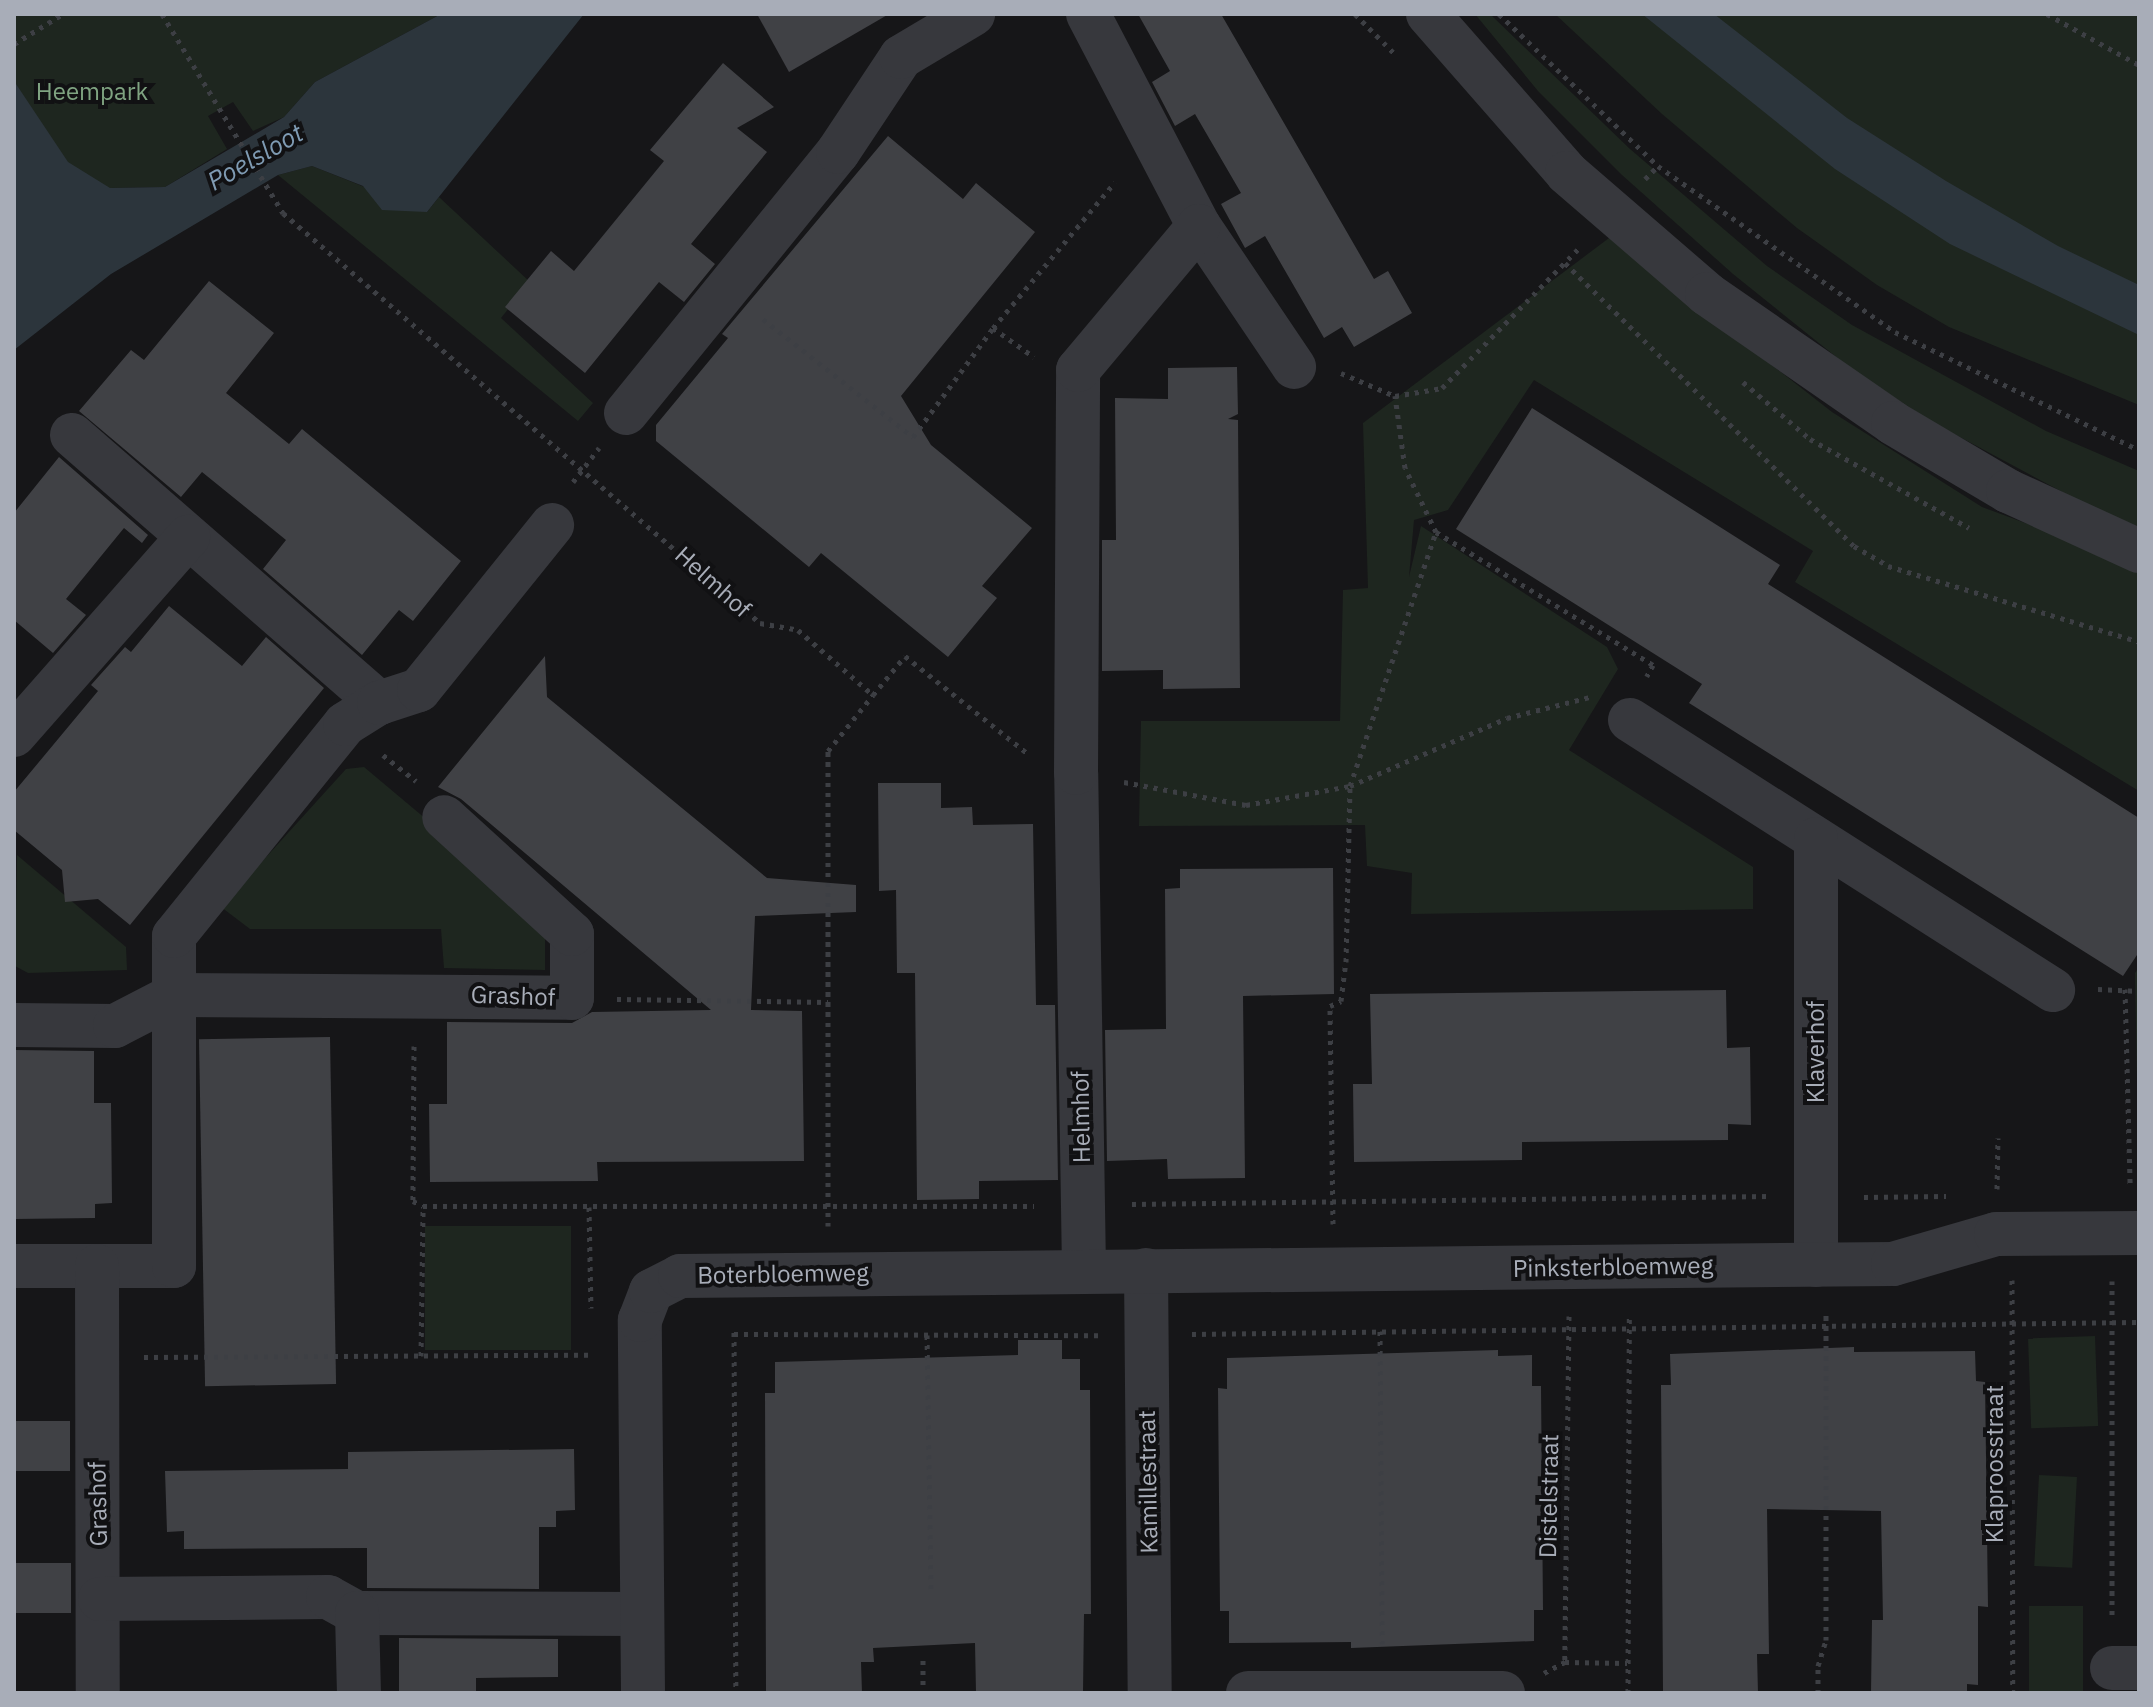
<!DOCTYPE html>
<style>
body{margin:0}
#map{position:relative;width:2153px;height:1707px;overflow:hidden;background:#161618;font-family:"IBM Plex Sans",sans-serif}
div>[style]{position:absolute}
[style*='--x']{left:calc(var(--x)*1px);top:calc(var(--y)*1px);width:calc(var(--w)*1px);rotate:calc(var(--a)*1deg)}
.green>*{inset:0;background:#1e261f;transform-origin:0 0}
.water>*{inset:0;background:#2c353c}
.building>*{inset:0;background:#404145;transform-origin:0 0}
.path>*{height:5px;margin-top:-2.5px;transform-origin:0;background:repeating-linear-gradient(90deg,#3d3f44 0 4px,transparent 0 10px)}
.minor>*{height:44px;margin:-22px;padding:0 22px;transform-origin:22px;border-radius:22px;background:#37383d}
span{translate:-50% -50%;white-space:nowrap;text-align:center;line-height:1.15;-webkit-text-stroke:8px #111113;paint-order:stroke}
.park-label{font-size:24px;color:#7fa381}
.street-label{font-size:24px;color:#a8adb8}
.water-label{font-size:26px;color:#7f9bb3;font-style:italic}
.frame{position:absolute;inset:0;border:16px solid #a8adb8;pointer-events:none}
</style>
<div id="map">
<div class="green">
<i style="clip-path:polygon(14px 14px,441px 14px,315px 82px,284px 117px,253px 131px,233px 102px,208px 116px,227px 149px,165px 187px,110px 188px,14px 227px)"></i>
<i style="clip-path:polygon(1475px 14px,1490px 14px,1630px 149px,1767px 266px,1852px 325px,2046px 431px,2139px 471px,2139px 533px,1930px 421px,1850px 368px,1733px 274px,1622px 175px,1538px 91px)"></i>
<i style="clip-path:polygon(1555px 14px,2139px 14px,2139px 405px,1949px 327px,1877px 285px,1797px 228px,1662px 114px)"></i>
<i style="clip-path:polygon(312px 166px,427px 212px,439px 197px,530px 282px,501px 318px,593px 403px,578px 421px,278px 175px)"></i>
<i style="clip-path:polygon(1609px 238px,1832px 412px,1982px 507px,2139px 565px,2139px 791px,1795px 582px,1813px 551px,1534px 380px,1448px 510px,1414px 520px,1409px 577px,1421px 526px,1607px 647px,1618px 669px,1569px 750px,1753px 867px,1753px 909px,1411px 914px,1412px 873px,1367px 866px,1365px 825px,1139px 826px,1141px 721px,1340px 721px,1343px 590px,1368px 588px,1363px 423px)"></i>
<i style="clip-path:polygon(364px 767px,545px 919px,545px 970px,444px 968px,441px 929px,250px 929px,221px 907px,346px 769px)"></i>
<i style="clip-path:polygon(17px 855px,126px 947px,127px 970px,28px 973px,15px 966px)"></i>
<i style="clip-path:polygon(2139px 967px,2139px 1191px,2135px 973px)"></i>
<i style="left:425px;top:1226px;width:146px;height:124px"></i>
<i style="left:2095px;top:1336px;width:90px;height:67px;rotate:88deg"></i>
<i style="left:2039px;top:1475px;width:38px;height:91px;rotate:3deg"></i>
<i style="left:2029px;top:1606px;width:54px;height:87px"></i>
</div>
<div class="water">
<i style="clip-path:polygon(441px 14px,584px 14px,427px 212px,382px 210px,363px 186px,312px 166px,278px 175px,111px 274px,14px 350px,14px 81px,68px 162px,110px 188px,165px 187px,284px 117px,315px 82px)"></i>
<i style="clip-path:polygon(1642px 14px,1714px 14px,1847px 118px,1946px 181px,2058px 246px,2139px 285px,2139px 335px,1950px 244px,1835px 169px)"></i>
</div>
<div class="building">
<i style="clip-path:polygon(757px 14px,889px 14px,789px 72px)"></i>
<i style="clip-path:polygon(1138px 14px,1221px 14px,1374px 279px,1388px 271px,1412px 313px,1354px 347px,1342px 327px,1324px 338px,1265px 236px,1245px 248px,1221px 204px,1241px 193px,1195px 114px,1175px 126px,1152px 82px,1170px 71px)"></i>
<i style="clip-path:polygon(723px 63px,774px 107px,737px 128px,767px 152px,691px 244px,715px 264px,684px 302px,659px 282px,585px 373px,505px 307px,551px 251px,574px 271px,664px 161px,650px 150px)"></i>
<i style="clip-path:polygon(888px 136px,963px 199px,976px 183px,1035px 232px,901px 396px,931px 445px,1032px 528px,982px 586px,997px 598px,948px 657px,821px 553px,809px 567px,656px 441px,656px 425px,728px 338px,722px 334px)"></i>
<i style="clip-path:polygon(209px 281px,274px 333px,226px 393px,289px 444px,302px 429px,461px 561px,413px 621px,399px 610px,362px 655px,263px 569px,286px 540px,202px 472px,181px 497px,79px 411px,131px 350px,144px 360px)"></i>
<i style="clip-path:polygon(1237px 367px,1238px 414px,1228px 419px,1238px 420px,1240px 688px,1163px 689px,1163px 670px,1102px 671px,1102px 540px,1116px 540px,1115px 398px,1168px 399px,1168px 368px)"></i>
<i style="clip-path:polygon(1532px 408px,1780px 565px,1768px 584px,2139px 818px,2139px 952px,2123px 976px,1689px 703px,1702px 684px,1456px 529px)"></i>
<i style="clip-path:polygon(59px 457px,148px 535px,142px 543px,124px 528px,66px 599px,86px 615px,53px 653px,14px 620px,14px 513px)"></i>
<i style="clip-path:polygon(169px 606px,242px 666px,266px 637px,324px 688px,130px 925px,98px 899px,65px 902px,62px 870px,14px 830px,14px 792px,98px 691px,91px 685px,125px 647px,131px 652px)"></i>
<i style="clip-path:polygon(545px 656px,547px 697px,767px 878px,856px 885px,856px 912px,755px 916px,751px 1010px,802px 1011px,804px 1161px,597px 1162px,598px 1181px,430px 1182px,429px 1104px,447px 1104px,447px 1022px,572px 1023px,592px 1012px,711px 1010px,461px 799px,438px 787px)"></i>
<i style="clip-path:polygon(878px 783px,941px 783px,941px 808px,972px 807px,973px 825px,1033px 824px,1036px 1005px,1055px 1005px,1058px 1180px,979px 1181px,979px 1199px,917px 1200px,915px 973px,897px 973px,896px 890px,879px 891px)"></i>
<i style="clip-path:polygon(1333px 868px,1334px 994px,1243px 996px,1245px 1178px,1168px 1179px,1167px 1159px,1107px 1161px,1105px 1030px,1166px 1029px,1165px 889px,1180px 888px,1180px 869px)"></i>
<i style="clip-path:polygon(1726px 990px,1727px 1048px,1750px 1047px,1751px 1125px,1728px 1124px,1728px 1140px,1522px 1142px,1522px 1160px,1354px 1162px,1353px 1084px,1372px 1084px,1370px 994px)"></i>
<i style="left:330px;top:1037px;width:347px;height:131px;rotate:89deg"></i>
<i style="clip-path:polygon(14px 1050px,94px 1051px,94px 1103px,111px 1103px,112px 1203px,95px 1204px,95px 1218px,14px 1219px)"></i>
<i style="clip-path:polygon(1018px 1340px,1062px 1340px,1062px 1359px,1080px 1359px,1080px 1390px,1090px 1390px,1091px 1614px,1084px 1614px,1083px 1693px,976px 1693px,975px 1643px,873px 1648px,874px 1662px,861px 1662px,862px 1693px,766px 1693px,765px 1393px,775px 1393px,775px 1362px,1018px 1355px)"></i>
<i style="clip-path:polygon(1854px 1347px,1854px 1352px,1975px 1351px,1976px 1381px,1985px 1382px,1988px 1607px,1978px 1606px,1978px 1685px,1967px 1684px,1967px 1693px,1871px 1693px,1872px 1620px,1883px 1620px,1881px 1511px,1767px 1509px,1769px 1654px,1757px 1654px,1758px 1693px,1663px 1693px,1661px 1385px,1671px 1385px,1670px 1354px)"></i>
<i style="clip-path:polygon(1498px 1350px,1498px 1356px,1532px 1355px,1532px 1386px,1541px 1386px,1543px 1610px,1534px 1610px,1534px 1641px,1351px 1648px,1351px 1642px,1229px 1643px,1229px 1611px,1220px 1611px,1218px 1388px,1227px 1389px,1227px 1358px)"></i>
<i style="left:70px;top:1421px;width:50px;height:56px;rotate:90deg"></i>
<i style="clip-path:polygon(574px 1449px,575px 1510px,556px 1511px,556px 1527px,539px 1527px,539px 1589px,367px 1588px,367px 1548px,184px 1549px,184px 1531px,167px 1532px,165px 1471px,348px 1469px,348px 1452px)"></i>
<i style="left:71px;top:1563px;width:50px;height:57px;rotate:90deg"></i>
<i style="clip-path:polygon(399px 1638px,558px 1639px,558px 1677px,476px 1678px,476px 1693px,399px 1693px)"></i>
</div>
<div class="path">
<i style="--x:162;--y:14;--w:233;--a:58.7"></i>
<i style="--x:283;--y:213;--w:629;--a:40.68"></i>
<i style="--x:760;--y:623;--w:39;--a:10"></i>
<i style="--x:798;--y:630;--w:99;--a:40.9"></i>
<i style="--x:873;--y:695;--w:50;--a:-50.6"></i>
<i style="--x:905;--y:656;--w:156;--a:38.5"></i>
<i style="--x:1355;--y:14;--w:54;--a:45"></i>
<i style="--x:1499;--y:14;--w:220;--a:43.7"></i>
<i style="--x:1658;--y:166;--w:289;--a:35"></i>
<i style="--x:1895;--y:332;--w:271;--a:25.8"></i>
<i style="--x:2047;--y:14;--w:105;--a:29"></i>
<i style="--x:14;--y:44;--w:57;--a:-31.5"></i>
<i style="--x:1645;--y:179;--w:18;--a:-45"></i>
<i style="--x:1565;--y:263;--w:404;--a:44.4"></i>
<i style="--x:1854;--y:546;--w:39;--a:30"></i>
<i style="--x:1888;--y:566;--w:262;--a:16.8"></i>
<i style="--x:763;--y:319;--w:191;--a:38.2"></i>
<i style="--x:913;--y:437;--w:135;--a:-53.7"></i>
<i style="--x:993;--y:328;--w:190;--a:-50.1"></i>
<i style="--x:993;--y:328;--w:50;--a:35.3"></i>
<i style="--x:1341;--y:373;--w:59;--a:23.1"></i>
<i style="--x:1743;--y:382;--w:88;--a:40.4"></i>
<i style="--x:1810;--y:439;--w:182;--a:29.2"></i>
<i style="--x:573;--y:482;--w:43;--a:-52.6"></i>
<i style="--x:1436;--y:532;--w:255;--a:31.5"></i>
<i style="--x:1653;--y:665;--w:13;--a:119"></i>
<i style="--x:383;--y:755;--w:42;--a:38.2"></i>
<i style="--x:1124;--y:782;--w:124;--a:10.7"></i>
<i style="--x:1246;--y:805;--w:106;--a:-10.4"></i>
<i style="--x:1350;--y:786;--w:171;--a:-23.4"></i>
<i style="--x:1507;--y:718;--w:86;--a:-14.2"></i>
<i style="--x:2098;--y:989;--w:41;--a:2.8"></i>
<i style="--x:2125;--y:989;--w:195;--a:88.5"></i>
<i style="--x:617;--y:999;--w:211;--a:0.8"></i>
<i style="--x:414;--y:1046;--w:155;--a:90.4"></i>
<i style="--x:413;--y:1201;--w:11;--a:27"></i>
<i style="--x:423;--y:1206;--w:611;--a:0"></i>
<i style="--x:1997;--y:1189;--w:51;--a:-88.9"></i>
<i style="--x:1864;--y:1197;--w:82;--a:-0.7"></i>
<i style="--x:1132;--y:1204;--w:638;--a:-0.72"></i>
<i style="--x:589;--y:1207;--w:101;--a:88.9"></i>
<i style="--x:1333;--y:1224;--w:218;--a:-90.8"></i>
<i style="--x:1330;--y:1006;--w:12;--a:-24"></i>
<i style="--x:1341;--y:1001;--w:39;--a:-83"></i>
<i style="--x:1346;--y:962;--w:176;--a:-88.7"></i>
<i style="--x:1350;--y:786;--w:268;--a:-71.3"></i>
<i style="--x:1436;--y:532;--w:71;--a:-115.8"></i>
<i style="--x:1405;--y:468;--w:73;--a:-97.9"></i>
<i style="--x:1395;--y:396;--w:48;--a:-9.7"></i>
<i style="--x:1442;--y:388;--w:197;--a:-45.6"></i>
<i style="--x:828;--y:1226;--w:475;--a:-90"></i>
<i style="--x:828;--y:751;--w:72;--a:-51.2"></i>
<i style="--x:2012;--y:1280;--w:413;--a:89.9"></i>
<i style="--x:2112;--y:1281;--w:338;--a:90"></i>
<i style="--x:1569;--y:1316;--w:346;--a:90.7"></i>
<i style="--x:1565;--y:1662;--w:62;--a:0.9"></i>
<i style="--x:1380;--y:1331;--w:313;--a:89.6"></i>
<i style="--x:734;--y:1332;--w:361;--a:89.7"></i>
<i style="--x:734;--y:1334;--w:364;--a:0.2"></i>
<i style="--x:1192;--y:1334;--w:947;--a:-0.73"></i>
<i style="--x:927;--y:1335;--w:259;--a:89.1"></i>
<i style="--x:421;--y:1356;--w:150;--a:-89.2"></i>
<i style="--x:144;--y:1357;--w:447;--a:-0.3"></i>
<i style="--x:923;--y:1660;--w:33;--a:90"></i>
<i style="--x:1544;--y:1673;--w:24;--a:-28"></i>
<i style="--x:1628;--y:1693;--w:377;--a:-89.8"></i>
<i style="--x:1818;--y:1693;--w:27;--a:-90"></i>
<i style="--x:1818;--y:1666;--w:27;--a:-73"></i>
<i style="--x:1826;--y:1640;--w:329;--a:-90"></i>
</div>
<div class="minor">
<i style="--x:1088;--y:14;--w:239;--a:62.4"></i>
<i style="--x:1199;--y:226;--w:170;--a:56"></i>
<i style="--x:1428;--y:14;--w:211;--a:48.8"></i>
<i style="--x:1567;--y:173;--w:185;--a:40.8"></i>
<i style="--x:1707;--y:294;--w:226;--a:34.7"></i>
<i style="--x:1893;--y:423;--w:134;--a:30.6"></i>
<i style="--x:2008;--y:491;--w:144;--a:24.6"></i>
<i style="--x:626;--y:413;--w:336;--a:-50.9"></i>
<i style="--x:838;--y:152;--w:114;--a:-56.4"></i>
<i style="--x:901;--y:57;--w:84;--a:-30.8"></i>
<i style="--x:72;--y:435;--w:408;--a:41.1"></i>
<i style="--x:1630;--y:720;--w:502;--a:32.55"></i>
<i style="--x:14;--y:735;--w:264;--a:-48.7"></i>
<i style="--x:14;--y:1025;--w:101;--a:0.6"></i>
<i style="--x:115;--y:1026;--w:68;--a:-27.3"></i>
<i style="--x:175;--y:995;--w:397;--a:0.4"></i>
<i style="--x:572;--y:998;--w:64;--a:-90"></i>
<i style="--x:572;--y:934;--w:173;--a:-137.6"></i>
<i style="--x:1816;--y:1265;--w:426;--a:-90"></i>
<i style="--x:14;--y:1266;--w:160;--a:0"></i>
<i style="--x:174;--y:1266;--w:330;--a:-90"></i>
<i style="--x:174;--y:936;--w:272;--a:-51.1"></i>
<i style="--x:345;--y:724;--w:40;--a:-32"></i>
<i style="--x:379;--y:703;--w:42;--a:-18"></i>
<i style="--x:419;--y:690;--w:212;--a:-51.1"></i>
<i style="--x:97;--y:1266;--w:427;--a:89.9"></i>
<i style="--x:1084;--y:1270;--w:497;--a:-90.9"></i>
<i style="--x:1076;--y:773;--w:403;--a:-89.7"></i>
<i style="--x:1078;--y:370;--w:188;--a:-50"></i>
<i style="--x:1146;--y:1270;--w:423;--a:89.5"></i>
<i style="--x:100;--y:1599;--w:228;--a:-0.5"></i>
<i style="--x:328;--y:1597;--w:33;--a:29"></i>
<i style="--x:357;--y:1613;--w:284;--a:0.2"></i>
<i style="--x:357;--y:1613;--w:80;--a:88.6"></i>
<i style="--x:2112;--y:1668;--w:27;--a:0"></i>
<i style="--x:643;--y:1693;--w:373;--a:-90.5"></i>
<i style="--x:640;--y:1320;--w:31;--a:-69"></i>
<i style="--x:651;--y:1291;--w:33;--a:-27"></i>
<i style="--x:680;--y:1276;--w:1213;--a:-0.57"></i>
<i style="--x:1893;--y:1264;--w:107;--a:-16.2"></i>
<i style="--x:1996;--y:1234;--w:143;--a:-0.4"></i>
<i style="--x:1248;--y:1693;--w:255;--a:0"></i>
</div>
<div class="park-label">
<span style="left:92px;top:92px">Heempark</span>
</div>
<div class="street-label">
<span style="left:713px;top:582px;rotate:42deg">Helmhof</span>
<span style="left:513px;top:996px;rotate:2deg">Grashof</span>
<span style="left:1816px;top:1052px;rotate:-90deg">Klaverhof</span>
<span style="left:1081px;top:1117px;rotate:-91deg">Helmhof</span>
<span style="left:1613px;top:1267px;rotate:-1deg">Pinksterbloemweg</span>
<span style="left:783px;top:1274px;rotate:-1deg">Boterbloemweg</span>
<span style="left:1995px;top:1464px;rotate:-90deg">Klaproosstraat</span>
<span style="left:1148px;top:1482px;rotate:-91deg">Kamillestraat</span>
<span style="left:1549px;top:1496px;rotate:-89deg">Distelstraat</span>
<span style="left:98px;top:1504px;rotate:-91deg">Grashof</span>
</div>
<div class="water-label">
<span style="left:255px;top:157px;rotate:-30deg">Poelsloot</span>
</div>
<div class="frame"></div>
</div>
